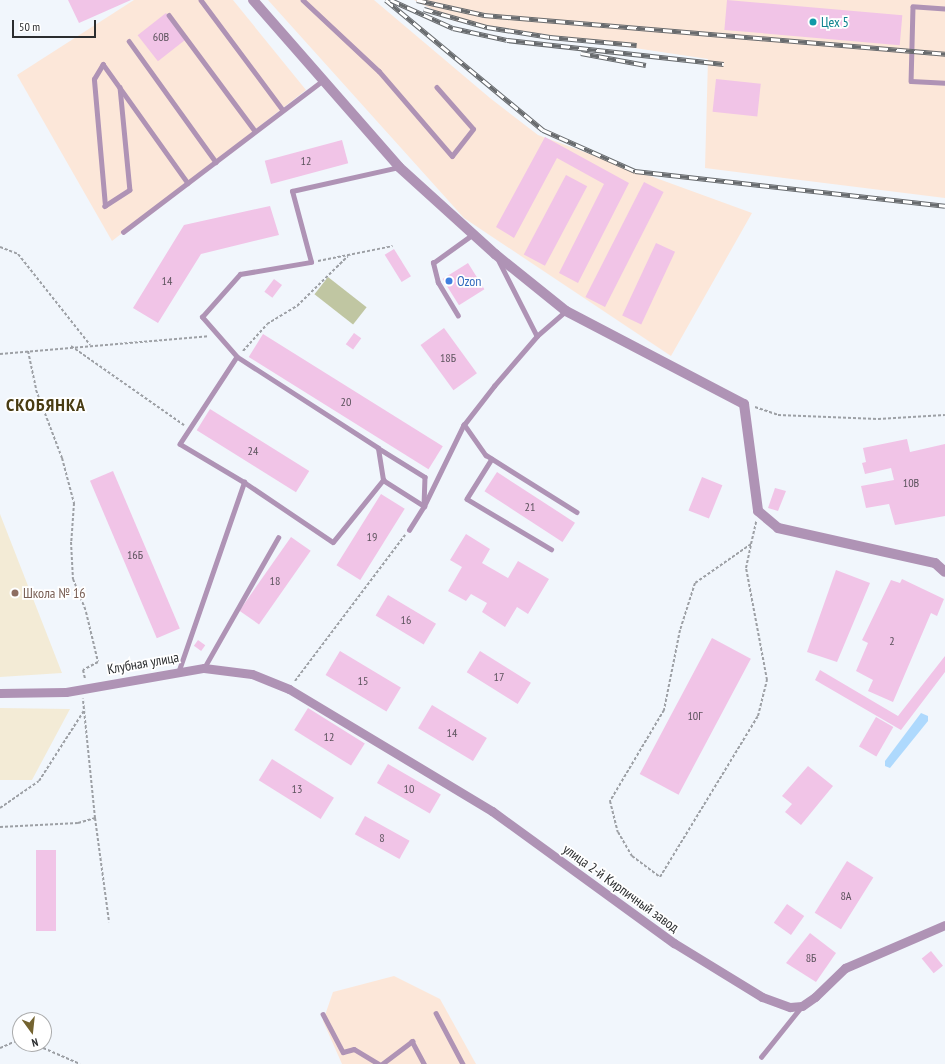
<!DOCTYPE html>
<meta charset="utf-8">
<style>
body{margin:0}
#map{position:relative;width:945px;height:1064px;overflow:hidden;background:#f1f6fc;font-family:"PT Sans Narrow",sans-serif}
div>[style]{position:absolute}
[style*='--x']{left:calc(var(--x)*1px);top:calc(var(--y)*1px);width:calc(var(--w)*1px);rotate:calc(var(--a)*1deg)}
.industrial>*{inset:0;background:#fce7d9}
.education>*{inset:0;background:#f3ebd6}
.green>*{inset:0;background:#c0c6a2;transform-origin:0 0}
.water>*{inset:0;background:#aed9fd}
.building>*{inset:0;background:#f1c4e7;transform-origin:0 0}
.path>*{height:2px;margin-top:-1px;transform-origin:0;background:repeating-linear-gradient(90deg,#9da0a5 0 3px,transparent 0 5px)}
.service>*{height:4.5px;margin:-2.25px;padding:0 2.25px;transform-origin:2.25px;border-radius:2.25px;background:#af93b5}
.minor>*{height:9px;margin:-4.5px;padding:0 4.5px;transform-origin:4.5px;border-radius:4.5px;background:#af93b5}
.tertiary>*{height:10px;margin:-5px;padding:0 5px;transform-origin:5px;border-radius:5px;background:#af93b5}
.rail>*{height:4.5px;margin-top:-2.25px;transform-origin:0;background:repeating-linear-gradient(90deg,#fff 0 9px,#686b6e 0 18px);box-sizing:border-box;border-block:1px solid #686b6e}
.dots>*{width:11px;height:11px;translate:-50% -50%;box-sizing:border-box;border:2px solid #fff;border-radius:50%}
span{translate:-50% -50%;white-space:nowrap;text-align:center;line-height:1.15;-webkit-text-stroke:3.5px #fff;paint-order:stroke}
.number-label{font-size:12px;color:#5c535d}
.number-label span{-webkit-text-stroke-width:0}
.culture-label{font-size:14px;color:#0d838f}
.left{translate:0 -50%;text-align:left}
.shop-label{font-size:14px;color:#366cbe}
.education-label{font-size:14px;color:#785e54}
.street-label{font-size:14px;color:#2b2d2f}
.district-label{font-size:18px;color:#483c13;font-weight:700;letter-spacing:1px}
.north{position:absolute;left:12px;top:1012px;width:40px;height:40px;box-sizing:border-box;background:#fff;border:1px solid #aaabac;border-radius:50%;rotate:165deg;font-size:11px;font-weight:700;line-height:16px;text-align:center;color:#2b2d2f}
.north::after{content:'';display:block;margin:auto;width:14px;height:18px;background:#736330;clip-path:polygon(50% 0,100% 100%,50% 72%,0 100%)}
.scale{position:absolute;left:12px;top:20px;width:84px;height:18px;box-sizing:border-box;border:2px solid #2b2d2f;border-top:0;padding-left:5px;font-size:12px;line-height:14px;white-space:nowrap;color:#2b2d2f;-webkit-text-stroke:3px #fff;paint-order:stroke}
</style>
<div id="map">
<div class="industrial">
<i style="clip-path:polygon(134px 0,233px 0,306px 90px,112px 241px,17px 75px)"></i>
<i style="clip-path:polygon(268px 0,374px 0,490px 98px,538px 135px,752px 213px,671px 356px,464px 218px)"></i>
<i style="clip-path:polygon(414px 0,945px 0,945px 198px,705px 168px,708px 59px,455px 21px)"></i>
<i style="clip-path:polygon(394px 976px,440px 999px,476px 1064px,342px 1064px,323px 1021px,333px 992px)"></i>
</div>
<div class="education">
<i style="clip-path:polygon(0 514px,62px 673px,0 677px)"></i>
<i style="clip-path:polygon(0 708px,70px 709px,32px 780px,0 780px)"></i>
</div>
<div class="green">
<i style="left:328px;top:277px;width:49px;height:22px;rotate:38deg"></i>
</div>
<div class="water">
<i style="clip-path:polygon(921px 713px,928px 716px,928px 721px,890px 768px,885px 766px,885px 761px)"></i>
</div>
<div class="building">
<i style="clip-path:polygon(68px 0,131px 0,79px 23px)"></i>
<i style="left:727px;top:0;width:176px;height:30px;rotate:5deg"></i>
<i style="left:166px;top:13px;width:33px;height:36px;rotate:52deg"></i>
<i style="left:716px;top:79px;width:45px;height:33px;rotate:6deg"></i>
<i style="clip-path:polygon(545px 137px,629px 183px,578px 283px,559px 273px,604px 184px,557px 158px,514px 238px,496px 227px)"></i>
<i style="left:342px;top:140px;width:24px;height:80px;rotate:75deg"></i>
<i style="left:566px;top:175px;width:24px;height:90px;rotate:28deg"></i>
<i style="left:644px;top:182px;width:22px;height:129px;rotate:27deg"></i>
<i style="clip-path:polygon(270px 206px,279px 235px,201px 254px,158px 323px,133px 308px,184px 225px)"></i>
<i style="left:656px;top:243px;width:21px;height:80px;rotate:25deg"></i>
<i style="left:394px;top:249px;width:32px;height:11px;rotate:58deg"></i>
<i style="left:468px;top:263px;width:31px;height:30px;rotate:58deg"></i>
<i style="left:274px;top:279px;width:10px;height:16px;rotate:37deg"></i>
<i style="left:444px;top:328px;width:56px;height:29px;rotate:54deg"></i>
<i style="left:354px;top:333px;width:9px;height:14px;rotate:36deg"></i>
<i style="left:263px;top:334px;width:212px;height:27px;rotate:32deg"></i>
<i style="left:210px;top:409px;width:117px;height:25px;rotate:32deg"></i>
<i style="clip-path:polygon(907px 439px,910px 452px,945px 444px,945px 516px,895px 525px,889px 504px,866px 508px,861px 486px,894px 480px,891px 468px,865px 474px,862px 463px,866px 462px,863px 448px)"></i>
<i style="left:113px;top:471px;width:171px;height:25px;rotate:67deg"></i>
<i style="left:497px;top:472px;width:93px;height:23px;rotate:33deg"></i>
<i style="left:702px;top:477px;width:22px;height:36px;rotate:22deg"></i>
<i style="clip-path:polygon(775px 488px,786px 491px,778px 511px,768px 508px)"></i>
<i style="left:381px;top:494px;width:28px;height:84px;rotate:32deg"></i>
<i style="clip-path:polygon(466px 534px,490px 549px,482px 563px,508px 578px,518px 561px,549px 579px,528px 614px,517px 607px,505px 627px,482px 612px,487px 603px,471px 594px,466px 601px,448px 591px,462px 567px,450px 560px)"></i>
<i style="left:291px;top:537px;width:24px;height:90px;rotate:35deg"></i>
<i style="clip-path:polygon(836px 570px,870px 583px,837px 662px,807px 652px)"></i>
<i style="clip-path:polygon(902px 579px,944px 599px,937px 616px,931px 613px,893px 702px,868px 691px,873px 680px,856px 671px,868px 643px,862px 640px,891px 580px,900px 583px)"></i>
<i style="left:388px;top:595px;width:56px;height:24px;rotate:31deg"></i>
<i style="left:712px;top:638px;width:44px;height:154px;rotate:28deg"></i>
<i style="left:198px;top:640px;width:9px;height:7px;rotate:36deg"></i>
<i style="left:340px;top:651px;width:71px;height:28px;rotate:31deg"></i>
<i style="left:480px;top:651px;width:60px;height:25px;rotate:32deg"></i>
<i style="clip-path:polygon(945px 656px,945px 672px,901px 730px,815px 680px,820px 670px,898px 716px)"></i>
<i style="left:432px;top:705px;width:64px;height:27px;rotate:31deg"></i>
<i style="left:308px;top:708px;width:67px;height:26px;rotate:32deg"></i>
<i style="left:876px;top:717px;width:20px;height:34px;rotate:30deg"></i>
<i style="left:272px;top:759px;width:73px;height:25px;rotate:32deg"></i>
<i style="left:388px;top:764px;width:61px;height:22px;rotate:30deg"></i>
<i style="clip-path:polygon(808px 766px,833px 786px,801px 825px,785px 812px,792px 804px,782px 796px)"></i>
<i style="left:365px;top:816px;width:51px;height:21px;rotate:29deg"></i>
<i style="left:36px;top:850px;width:20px;height:81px"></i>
<i style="left:847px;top:861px;width:31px;height:61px;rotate:32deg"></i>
<i style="left:787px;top:904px;width:21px;height:23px;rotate:35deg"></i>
<i style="clip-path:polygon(810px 933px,836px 953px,816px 982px,786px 963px)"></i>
<i style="left:931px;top:951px;width:19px;height:12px;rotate:51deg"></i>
</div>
<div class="path">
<i style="--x:0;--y:247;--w:19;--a:21"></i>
<i style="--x:18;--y:254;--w:116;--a:51.6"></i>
<i style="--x:318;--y:261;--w:76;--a:-11.3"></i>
<i style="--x:71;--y:346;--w:138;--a:35"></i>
<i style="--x:28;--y:351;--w:40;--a:78"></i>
<i style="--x:36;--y:390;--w:73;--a:69.1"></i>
<i style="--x:62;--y:458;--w:47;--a:75.1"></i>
<i style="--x:74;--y:503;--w:39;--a:94"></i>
<i style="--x:71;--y:542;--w:37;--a:87"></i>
<i style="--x:73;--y:579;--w:35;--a:68"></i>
<i style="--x:86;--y:612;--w:51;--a:76.5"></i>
<i style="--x:98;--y:662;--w:17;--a:152"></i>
<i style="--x:83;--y:670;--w:9;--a:77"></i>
<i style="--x:243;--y:351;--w:36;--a:-48"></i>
<i style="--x:267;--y:324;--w:35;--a:-31"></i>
<i style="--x:297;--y:306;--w:71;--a:-44.4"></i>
<i style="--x:0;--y:354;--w:209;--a:-4.9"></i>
<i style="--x:755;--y:407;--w:24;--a:19"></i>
<i style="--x:778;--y:415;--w:100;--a:2.3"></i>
<i style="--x:878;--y:419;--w:67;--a:-3.4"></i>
<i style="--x:751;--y:544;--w:68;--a:145.1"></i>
<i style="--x:695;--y:583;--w:49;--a:107.7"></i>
<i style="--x:680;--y:630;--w:82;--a:101.3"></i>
<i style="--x:664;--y:710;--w:106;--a:120.7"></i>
<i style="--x:610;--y:801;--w:32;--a:76"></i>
<i style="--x:618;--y:832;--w:28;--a:60"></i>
<i style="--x:632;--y:856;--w:35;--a:37"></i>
<i style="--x:660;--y:877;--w:188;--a:-58.7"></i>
<i style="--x:758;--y:716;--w:37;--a:-76"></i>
<i style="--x:767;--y:680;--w:114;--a:-100.6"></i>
<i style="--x:746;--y:568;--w:25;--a:-78"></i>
<i style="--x:751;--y:544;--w:23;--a:-77"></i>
<i style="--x:295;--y:681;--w:183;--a:-53"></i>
<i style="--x:0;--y:808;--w:47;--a:-34.7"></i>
<i style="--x:39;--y:781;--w:85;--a:-57.4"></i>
<i style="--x:95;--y:818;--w:105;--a:82.3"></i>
<i style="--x:0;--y:827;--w:78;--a:-2.9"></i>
<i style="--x:78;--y:823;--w:18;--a:-16"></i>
<i style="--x:95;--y:818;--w:120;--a:-95.8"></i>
<i style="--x:34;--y:1044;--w:50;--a:23.5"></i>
<i style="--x:0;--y:1048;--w:22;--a:-24"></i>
</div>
<div class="service">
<i style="--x:201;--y:0;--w:137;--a:53.3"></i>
<i style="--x:303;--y:0;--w:104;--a:43.1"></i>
<i style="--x:379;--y:71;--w:112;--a:49.3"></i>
<i style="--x:452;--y:156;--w:34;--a:-52"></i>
<i style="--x:473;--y:129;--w:55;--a:-131.3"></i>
<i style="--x:945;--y:9;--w:32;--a:-176"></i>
<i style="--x:913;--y:7;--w:74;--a:91.5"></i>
<i style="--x:911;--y:81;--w:34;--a:3"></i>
<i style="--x:169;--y:15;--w:144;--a:53.4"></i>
<i style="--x:129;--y:41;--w:149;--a:54.3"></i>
<i style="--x:120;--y:87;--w:103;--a:84.5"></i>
<i style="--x:130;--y:190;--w:30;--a:147"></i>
<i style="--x:105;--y:206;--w:127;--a:-95"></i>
<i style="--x:94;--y:79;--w:17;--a:-59"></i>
<i style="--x:103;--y:64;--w:146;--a:54.5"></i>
<i style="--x:123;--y:232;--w:251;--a:-37.2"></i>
<i style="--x:499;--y:261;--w:84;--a:63.1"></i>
<i style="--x:458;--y:316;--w:39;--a:-121"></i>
<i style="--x:438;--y:283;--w:21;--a:-104"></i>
<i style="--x:433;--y:263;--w:48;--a:-35.7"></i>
<i style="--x:237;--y:357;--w:104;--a:123.2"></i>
<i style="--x:180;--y:444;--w:74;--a:30.7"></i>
<i style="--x:244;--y:482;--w:107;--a:34"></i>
<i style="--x:333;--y:542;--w:80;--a:-51.1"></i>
<i style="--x:383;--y:480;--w:32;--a:-99"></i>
<i style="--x:378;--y:448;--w:55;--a:31.7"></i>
<i style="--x:425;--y:477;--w:29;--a:92"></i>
<i style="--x:464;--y:424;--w:38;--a:55"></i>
<i style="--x:486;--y:455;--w:107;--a:32.1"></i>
<i style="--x:378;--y:448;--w:168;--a:-147.2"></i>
<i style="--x:237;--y:357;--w:53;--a:-131.2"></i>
<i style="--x:202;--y:317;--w:57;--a:-48.5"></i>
<i style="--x:240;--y:274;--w:72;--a:-9.6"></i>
<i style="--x:311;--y:262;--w:73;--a:-105"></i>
<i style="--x:292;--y:191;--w:110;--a:-12.6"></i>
<i style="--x:492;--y:459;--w:47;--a:122"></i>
<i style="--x:467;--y:499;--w:98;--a:30.8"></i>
<i style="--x:383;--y:480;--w:49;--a:32.4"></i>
<i style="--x:409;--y:530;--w:28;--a:-58"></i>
<i style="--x:424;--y:506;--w:89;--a:-64"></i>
<i style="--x:463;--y:426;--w:51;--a:-52.2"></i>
<i style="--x:494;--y:386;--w:66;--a:-49.3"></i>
<i style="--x:537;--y:336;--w:38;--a:-41"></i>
<i style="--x:204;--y:668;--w:150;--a:-60.4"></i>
<i style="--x:179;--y:670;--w:199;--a:-70.9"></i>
<i style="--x:436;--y:1013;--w:58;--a:62.1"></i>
<i style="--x:323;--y:1014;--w:43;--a:62.2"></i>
<i style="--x:343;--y:1052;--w:11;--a:-15"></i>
<i style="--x:354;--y:1049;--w:29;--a:31"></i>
<i style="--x:761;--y:1057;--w:64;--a:-51.3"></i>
<i style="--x:382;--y:1064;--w:38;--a:-37"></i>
<i style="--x:412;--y:1041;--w:26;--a:62"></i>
</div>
<div class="minor">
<i style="--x:0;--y:693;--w:66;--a:-0.9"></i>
<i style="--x:66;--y:692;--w:140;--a:-9.9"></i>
<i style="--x:204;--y:668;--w:48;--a:7.1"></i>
<i style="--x:252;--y:674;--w:40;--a:22"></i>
<i style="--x:289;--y:689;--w:237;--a:31"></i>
<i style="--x:492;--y:811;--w:225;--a:36"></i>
<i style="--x:674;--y:943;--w:103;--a:31.5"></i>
<i style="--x:762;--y:997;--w:30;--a:20"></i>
<i style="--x:790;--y:1007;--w:12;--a:-5"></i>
<i style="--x:802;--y:1006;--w:16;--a:-35"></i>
<i style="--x:815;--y:997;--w:42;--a:-44"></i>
<i style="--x:845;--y:968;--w:109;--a:-23.3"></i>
</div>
<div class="tertiary">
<i style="--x:253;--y:0;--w:222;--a:48.8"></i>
<i style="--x:399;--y:167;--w:130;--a:42.2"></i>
<i style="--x:495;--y:254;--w:91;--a:38.8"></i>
<i style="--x:566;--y:311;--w:201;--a:27.6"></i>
<i style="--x:744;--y:404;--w:108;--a:82.5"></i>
<i style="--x:758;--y:511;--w:26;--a:40"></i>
<i style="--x:778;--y:528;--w:161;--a:12.6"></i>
<i style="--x:935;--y:563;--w:13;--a:42"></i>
</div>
<div class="rail">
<i style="--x:386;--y:0;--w:204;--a:39.6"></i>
<i style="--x:543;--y:130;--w:101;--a:24"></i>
<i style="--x:635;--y:171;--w:312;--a:6.4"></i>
<i style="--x:391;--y:0;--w:68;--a:24.3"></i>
<i style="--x:453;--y:28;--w:55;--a:12.5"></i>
<i style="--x:507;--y:40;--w:218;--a:6.3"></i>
<i style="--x:417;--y:0;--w:69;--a:12.6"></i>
<i style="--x:484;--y:15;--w:463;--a:4.8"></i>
<i style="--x:424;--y:9;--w:66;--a:15.9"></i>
<i style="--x:487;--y:27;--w:64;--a:9"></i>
<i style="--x:550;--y:37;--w:87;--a:5.3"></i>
<i style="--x:581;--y:53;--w:66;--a:10.5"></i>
</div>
<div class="dots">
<i style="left:813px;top:22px;background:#0f9aa8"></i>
<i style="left:449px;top:281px;background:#3f7fe0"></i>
<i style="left:15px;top:593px;background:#8d6e63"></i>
</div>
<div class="number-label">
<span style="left:161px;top:37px">60В</span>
<span style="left:306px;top:161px">12</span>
<span style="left:167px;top:281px">14</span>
<span style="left:448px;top:358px">18Б</span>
<span style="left:346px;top:402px">20</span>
<span style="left:253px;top:451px">24</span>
<span style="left:911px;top:483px">10В</span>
<span style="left:530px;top:507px">21</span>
<span style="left:372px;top:537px">19</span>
<span style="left:135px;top:555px">16Б</span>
<span style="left:275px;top:581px">18</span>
<span style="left:406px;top:620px">16</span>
<span style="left:892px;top:641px">2</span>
<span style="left:499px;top:677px">17</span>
<span style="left:363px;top:681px">15</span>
<span style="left:695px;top:716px">10Г</span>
<span style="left:452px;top:733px">14</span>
<span style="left:329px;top:737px">12</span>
<span style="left:297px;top:789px">13</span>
<span style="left:409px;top:789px">10</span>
<span style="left:382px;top:838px">8</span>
<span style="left:846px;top:896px">8А</span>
<span style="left:811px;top:958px">8Б</span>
</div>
<div class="culture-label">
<span class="left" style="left:821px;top:22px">Цех 5</span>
</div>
<div class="shop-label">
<span class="left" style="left:457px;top:281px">Ozon</span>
</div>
<div class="education-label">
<span class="left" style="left:23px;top:593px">Школа № 16</span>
</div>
<div class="street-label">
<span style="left:143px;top:663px;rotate:-10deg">Клубная улица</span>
<span style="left:621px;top:888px;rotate:36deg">улица 2-й Кирпичный завод</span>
</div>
<div class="district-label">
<span style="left:46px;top:405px">СКОБЯНКА</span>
</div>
<div class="north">N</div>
<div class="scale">50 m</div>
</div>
